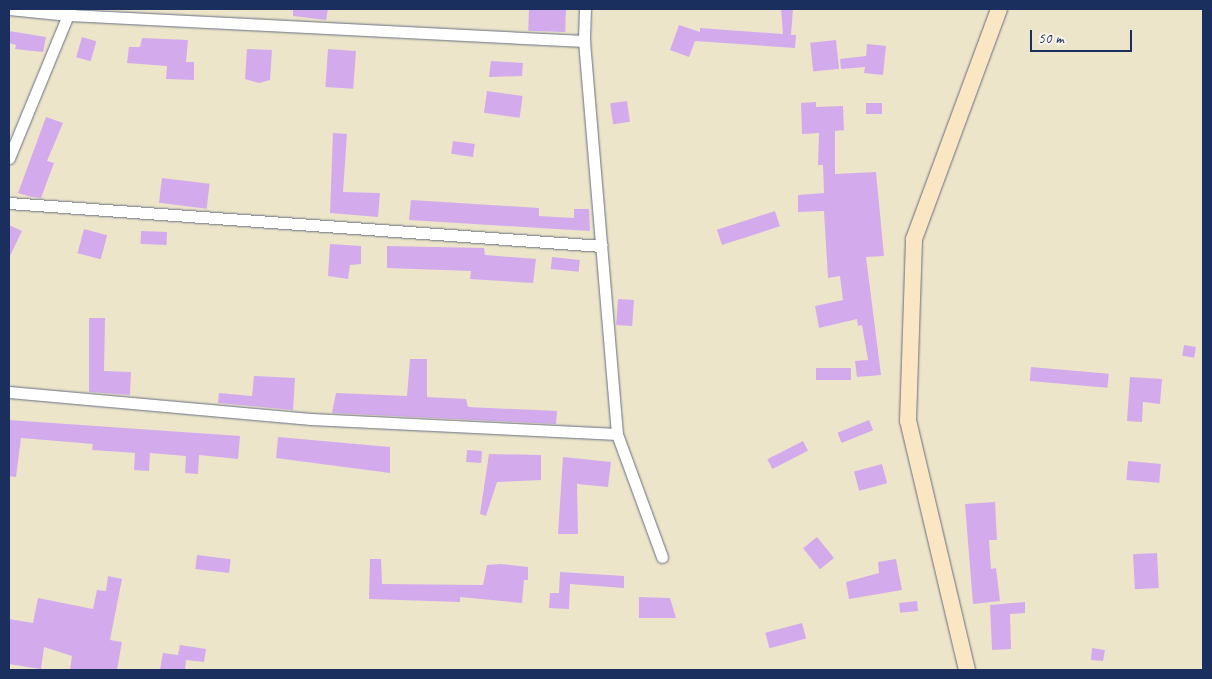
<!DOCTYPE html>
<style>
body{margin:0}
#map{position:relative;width:1212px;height:679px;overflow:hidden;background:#ede5c9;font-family:Caveat,sans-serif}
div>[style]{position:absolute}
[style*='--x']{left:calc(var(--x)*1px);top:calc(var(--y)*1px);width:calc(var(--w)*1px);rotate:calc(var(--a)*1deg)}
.building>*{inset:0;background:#d3abed;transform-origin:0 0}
.roads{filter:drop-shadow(0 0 1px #646f83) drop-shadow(0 0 1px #646f83)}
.minor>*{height:11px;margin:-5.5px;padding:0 5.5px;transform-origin:5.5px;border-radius:5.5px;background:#fff}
.secondary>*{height:16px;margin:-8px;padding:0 8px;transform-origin:8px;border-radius:8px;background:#fbe6c4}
span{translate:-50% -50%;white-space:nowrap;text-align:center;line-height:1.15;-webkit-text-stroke:4px #f7f3e8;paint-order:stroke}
.frame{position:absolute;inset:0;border:10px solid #1b2f5e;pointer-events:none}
.scale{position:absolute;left:1030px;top:30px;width:102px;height:22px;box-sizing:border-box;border:2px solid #1b2f5e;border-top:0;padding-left:6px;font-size:15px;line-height:18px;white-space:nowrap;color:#1b2f5e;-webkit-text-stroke:4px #f7f3e8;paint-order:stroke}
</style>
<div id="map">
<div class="building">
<i style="clip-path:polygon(293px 9px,328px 9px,326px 20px,293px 16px)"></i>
<i style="left:566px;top:9px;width:23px;height:37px;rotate:92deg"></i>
<i style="clip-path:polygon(781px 9px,793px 9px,791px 35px,796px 35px,795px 48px,695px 41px,689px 57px,670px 50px,679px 25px,700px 32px,700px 28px,783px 34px)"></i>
<i style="clip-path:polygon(9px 31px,46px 37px,43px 52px,15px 49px,16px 45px,9px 43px)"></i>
<i style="left:82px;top:37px;width:15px;height:21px;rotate:16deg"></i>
<i style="clip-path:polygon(142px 38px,188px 40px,186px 62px,194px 62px,194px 80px,166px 79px,167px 66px,127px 63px,129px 47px,140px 47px)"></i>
<i style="left:836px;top:40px;width:29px;height:26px;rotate:84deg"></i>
<i style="clip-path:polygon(867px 44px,886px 46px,883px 75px,864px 73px,865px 67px,841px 69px,840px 59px,866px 56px)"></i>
<i style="clip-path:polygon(247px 49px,272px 50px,270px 80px,259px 83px,245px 79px)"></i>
<i style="left:328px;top:49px;width:28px;height:38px;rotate:4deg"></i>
<i style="clip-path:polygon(491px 61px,523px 63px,522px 76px,489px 77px)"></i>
<i style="left:487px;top:91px;width:36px;height:22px;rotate:8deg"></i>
<i style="left:627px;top:101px;width:21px;height:17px;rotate:82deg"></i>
<i style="clip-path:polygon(816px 102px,816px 107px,843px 106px,844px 130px,835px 131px,835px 174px,876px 172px,884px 256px,866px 257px,881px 375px,857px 377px,855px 361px,868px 360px,862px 325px,858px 326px,857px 319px,819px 328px,815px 306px,843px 300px,840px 276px,828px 278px,824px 211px,798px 212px,798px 195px,824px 193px,823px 165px,818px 165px,819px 133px,802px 134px,801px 103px)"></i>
<i style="left:882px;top:103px;width:11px;height:16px;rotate:90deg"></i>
<i style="clip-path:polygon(46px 117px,63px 123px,47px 161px,54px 163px,41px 198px,32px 197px,18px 193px)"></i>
<i style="clip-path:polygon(333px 133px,347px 134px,343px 192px,380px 193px,378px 217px,330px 213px)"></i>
<i style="left:453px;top:141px;width:22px;height:13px;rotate:8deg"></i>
<i style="left:162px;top:178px;width:48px;height:25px;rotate:7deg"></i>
<i style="clip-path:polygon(411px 200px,539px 208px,539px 216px,574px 218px,574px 209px,589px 209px,590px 231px,409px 220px)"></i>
<i style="left:775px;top:211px;width:16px;height:61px;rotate:72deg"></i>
<i style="clip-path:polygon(9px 225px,22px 231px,9px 258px)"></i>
<i style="left:84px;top:229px;width:24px;height:25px;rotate:15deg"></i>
<i style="left:141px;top:231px;width:26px;height:13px;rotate:2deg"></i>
<i style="clip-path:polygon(330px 244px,361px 246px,361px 264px,350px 265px,348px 279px,328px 276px)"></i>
<i style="clip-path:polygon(387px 246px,484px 248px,485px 255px,536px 259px,533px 283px,470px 279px,471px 271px,387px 268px)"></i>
<i style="left:552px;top:257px;width:28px;height:12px;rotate:6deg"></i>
<i style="left:618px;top:299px;width:16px;height:26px;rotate:4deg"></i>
<i style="clip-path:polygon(89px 318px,105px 318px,104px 371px,131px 372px,130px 395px,89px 392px)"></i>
<i style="left:1184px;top:345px;width:12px;height:11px;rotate:9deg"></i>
<i style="clip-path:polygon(410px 359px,427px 359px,427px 397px,466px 399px,468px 407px,557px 411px,556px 424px,332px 413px,336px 393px,407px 396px)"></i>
<i style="left:1031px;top:367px;width:78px;height:14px;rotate:5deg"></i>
<i style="left:851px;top:368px;width:12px;height:35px;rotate:90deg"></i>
<i style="clip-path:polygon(254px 376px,295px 378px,293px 410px,218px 403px,219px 393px,252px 396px)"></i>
<i style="clip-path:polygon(1130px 377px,1162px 379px,1160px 404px,1143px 402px,1142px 422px,1127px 421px)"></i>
<i style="clip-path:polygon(9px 420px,240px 436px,238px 459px,199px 455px,198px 474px,185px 473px,186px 456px,150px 453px,149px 471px,134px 470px,135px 453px,92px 450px,93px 444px,21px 438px,16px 477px,9px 476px)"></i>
<i style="left:869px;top:420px;width:11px;height:34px;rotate:68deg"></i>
<i style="clip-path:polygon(278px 437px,390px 447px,390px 473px,276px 458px)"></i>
<i style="left:803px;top:441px;width:11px;height:40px;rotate:63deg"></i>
<i style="left:467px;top:450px;width:15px;height:12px;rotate:4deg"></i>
<i style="clip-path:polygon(489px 454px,541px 455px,541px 480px,497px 482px,486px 516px,480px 514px)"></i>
<i style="clip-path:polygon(563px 457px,611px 462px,608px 487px,577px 484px,578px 534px,558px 534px)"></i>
<i style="left:1128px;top:461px;width:33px;height:19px;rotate:5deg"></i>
<i style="left:882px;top:464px;width:20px;height:29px;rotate:75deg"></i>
<i style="clip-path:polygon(995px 502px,997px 540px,989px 540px,991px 569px,996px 568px,1000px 601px,973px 604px,965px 504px)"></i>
<i style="left:817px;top:537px;width:27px;height:18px;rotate:51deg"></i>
<i style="left:1157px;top:553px;width:35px;height:24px;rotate:87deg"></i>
<i style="left:197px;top:555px;width:34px;height:14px;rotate:7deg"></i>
<i style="clip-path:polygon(370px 559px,381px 559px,382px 584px,483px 585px,487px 565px,501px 564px,528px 567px,528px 580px,524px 580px,522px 603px,460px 597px,460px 602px,369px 599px)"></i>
<i style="clip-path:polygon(896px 559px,902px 590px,849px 599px,846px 582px,879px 573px,878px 562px)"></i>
<i style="clip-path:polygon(560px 572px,624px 576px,624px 588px,570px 584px,569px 609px,549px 608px,550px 593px,559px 593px)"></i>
<i style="clip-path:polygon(108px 576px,122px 579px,110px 640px,122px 642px,117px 670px,70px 670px,72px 656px,44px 647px,41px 669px,9px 664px,9px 619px,33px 623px,38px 598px,93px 609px,97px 590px,106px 591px)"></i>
<i style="clip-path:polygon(639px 597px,670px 598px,676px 618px,639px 618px)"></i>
<i style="left:917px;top:601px;width:10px;height:18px;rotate:84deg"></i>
<i style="clip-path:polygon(1025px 602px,1025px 613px,1010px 614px,1011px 649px,992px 650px,990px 605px)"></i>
<i style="left:802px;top:623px;width:16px;height:38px;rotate:75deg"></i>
<i style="clip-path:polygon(180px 645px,206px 649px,204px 662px,186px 660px,185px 670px,160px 670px,163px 653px,178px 655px)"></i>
<i style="clip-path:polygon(1092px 648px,1105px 650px,1103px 661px,1091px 660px)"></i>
</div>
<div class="roads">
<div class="minor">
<i style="--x:9;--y:9;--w:60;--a:5.7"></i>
<i style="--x:69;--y:15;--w:516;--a:2.89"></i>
<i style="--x:585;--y:9;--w:32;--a:92"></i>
<i style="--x:584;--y:41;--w:394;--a:85.2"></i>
<i style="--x:617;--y:434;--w:131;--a:69.9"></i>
<i style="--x:9;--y:158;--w:160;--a:-67.6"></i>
<i style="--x:9;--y:203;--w:594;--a:4.15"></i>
<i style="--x:9;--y:392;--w:303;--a:5.1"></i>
<i style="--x:311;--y:419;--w:306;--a:2.8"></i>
</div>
<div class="secondary">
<i style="--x:967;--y:670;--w:256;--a:-103.3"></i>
<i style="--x:908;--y:421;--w:182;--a:-88.1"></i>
<i style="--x:914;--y:239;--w:245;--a:-69.7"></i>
</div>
</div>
<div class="frame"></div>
<div class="scale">50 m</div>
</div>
